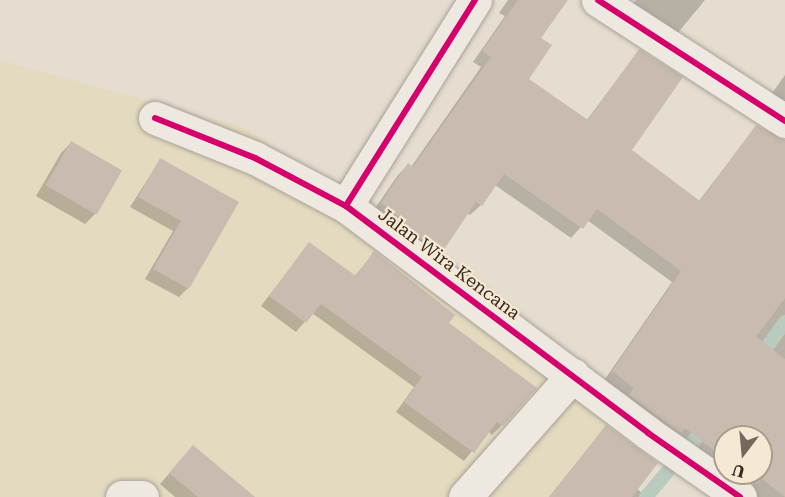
<!DOCTYPE html>
<style>
body{margin:0}
#map{position:relative;width:785px;height:497px;overflow:hidden;background:#e5ddcf;font-family:"Roboto Serif",serif}
div>[style]{position:absolute}
[style*='--x']{left:calc(var(--x)*1px);top:calc(var(--y)*1px);width:calc(var(--w)*1px);rotate:calc(var(--a)*1deg)}
.farmland>*{inset:0;background:#e4dabf}
.shadow>*{inset:0;background:#0003}
.stream>*{height:14px;margin:-7px;padding:0 7px;transform-origin:7px;border-radius:7px;background:#b9cabe}
.building>*{inset:0;background:#c9bbaf;transform-origin:0 0}
.roads{filter:drop-shadow(0 0 2px #aaa297) drop-shadow(0 0 2px #aaa297)}
.minor>*{height:33px;margin:-16.5px;padding:0 16.5px;transform-origin:16.5px;border-radius:16.5px;background:#ede8e0}
.cycleway>*{height:6px;margin:-3px;padding:0 3px;transform-origin:3px;border-radius:3px;background:#d6006c}
span{translate:-50% -50%;white-space:nowrap;text-align:center;line-height:1.15;-webkit-text-stroke:4.5px #f6e9d4;paint-order:stroke}
.street-label{font-size:18px;color:#3a291f}
.north{position:absolute;left:713px;top:425px;width:60px;height:60px;box-sizing:border-box;background:#f6e9d4;border:2px solid #ab9c8c;border-radius:50%;rotate:196deg;font-size:16px;font-weight:700;line-height:24px;text-align:center;color:#3a291f}
.north::after{content:'';display:block;margin:auto;width:21px;height:27px;background:#76685d;clip-path:polygon(50% 0,100% 100%,50% 72%,0 100%)}
</style>
<div id="map">
<div class="farmland">
<i style="clip-path:polygon(0 60px,249px 129px,657px 461px,619px 497px,0 497px)"></i>
</div>
<div class="shadow">
<i style="clip-path:polygon(evenodd,508px 0,566px 0,539px 38px,527px 79px,587px 120px,639px 50px,629px 150px,699px 201px,756px 126px,785px 141px,785px 497px,757px 497px,603px 382px,672px 282px,587px 220px,571px 238px,495px 185px,481px 205px,470px 215px,467px 213px,430px 263px,371px 214px,398px 175px,408px 165px,411px 167px,481px 67px,473px 62px,505px 16px,499px 13px,508px 0,725px 437px,761px 437px,761px 473px,725px 473px,725px 437px)"></i>
<i style="clip-path:polygon(636px 0,705px 0,672px 40px,630px 9px)"></i>
<i style="clip-path:polygon(785px 75px,785px 117px,768px 99px)"></i>
<i style="clip-path:polygon(71px 143px,96px 213px,85px 224px,36px 196px,61px 153px)"></i>
<i style="clip-path:polygon(160px 160px,237px 203px,188px 288px,179px 297px,145px 279px,173px 231px,130px 207px)"></i>
<i style="clip-path:polygon(309px 244px,354px 277px,374px 253px,502px 425px,492px 435px,488px 431px,464px 461px,396px 412px,414px 387px,312px 313px,296px 332px,261px 306px)"></i>
<i style="clip-path:polygon(606px 427px,636px 488px,647px 497px,549px 497px)"></i>
<i style="clip-path:polygon(183px 458px,247px 497px,175px 497px,160px 484px)"></i>
</div>
<div class="stream">
<i style="--x:758;--y:359;--w:46;--a:-53.9"></i>
<i style="--x:646;--y:497;--w:96;--a:-49.7"></i>
</div>
<div class="building">
<i style="clip-path:polygon(518px 0,568px 0,541px 38px,552px 45px,529px 79px,588px 120px,639px 49px,683px 77px,632px 150px,700px 201px,756px 125px,785px 140px,785px 298px,756px 337px,785px 359px,785px 497px,761px 478px,757px 483px,744px 473px,761px 473px,761px 437px,725px 437px,725px 459px,685px 428px,681px 433px,629px 395px,634px 388px,612px 371px,681px 271px,597px 209px,583px 229px,504px 174px,482px 206px,476px 202px,441px 254px,397px 221px,400px 217px,381px 203px,408px 163px,413px 167px,491px 57px,482px 51px)"></i>
<i style="left:71px;top:141px;width:59px;height:51px;rotate:30deg"></i>
<i style="clip-path:polygon(160px 158px,239px 202px,189px 289px,153px 269px,181px 221px,138px 197px)"></i>
<i style="clip-path:polygon(309px 242px,356px 276px,374px 251px,455px 315px,449px 323px,537px 388px,503px 426px,497px 422px,474px 453px,404px 402px,422px 377px,321px 304px,306px 323px,269px 296px)"></i>
<i style="clip-path:polygon(606px 425px,658px 463px,632px 497px,549px 497px)"></i>
<i style="clip-path:polygon(193px 445px,255px 497px,198px 497px,169px 473px)"></i>
</div>
<div class="roads">
<div class="minor">
<i style="--x:475;--y:0;--w:243;--a:122.1"></i>
<i style="--x:346;--y:206;--w:378;--a:36.9"></i>
<i style="--x:648;--y:433;--w:112;--a:34.8"></i>
<i style="--x:598;--y:0;--w:223;--a:32.9"></i>
<i style="--x:155;--y:118;--w:108;--a:21.8"></i>
<i style="--x:255;--y:158;--w:103;--a:27.8"></i>
<i style="--x:122;--y:497;--w:20;--a:0"></i>
<i style="--x:465;--y:497;--w:163;--a:-48.5"></i>
</div>
</div>
<div class="cycleway">
<i style="--x:475;--y:0;--w:243;--a:122.1"></i>
<i style="--x:346;--y:206;--w:378;--a:36.9"></i>
<i style="--x:648;--y:433;--w:112;--a:34.8"></i>
<i style="--x:598;--y:0;--w:223;--a:32.9"></i>
<i style="--x:155;--y:118;--w:108;--a:21.8"></i>
<i style="--x:255;--y:158;--w:103;--a:27.8"></i>
</div>
<div class="street-label">
<span style="left:449px;top:264px;rotate:37deg">Jalan Wira Kencana</span>
</div>
<div class="north">U</div>
</div>
